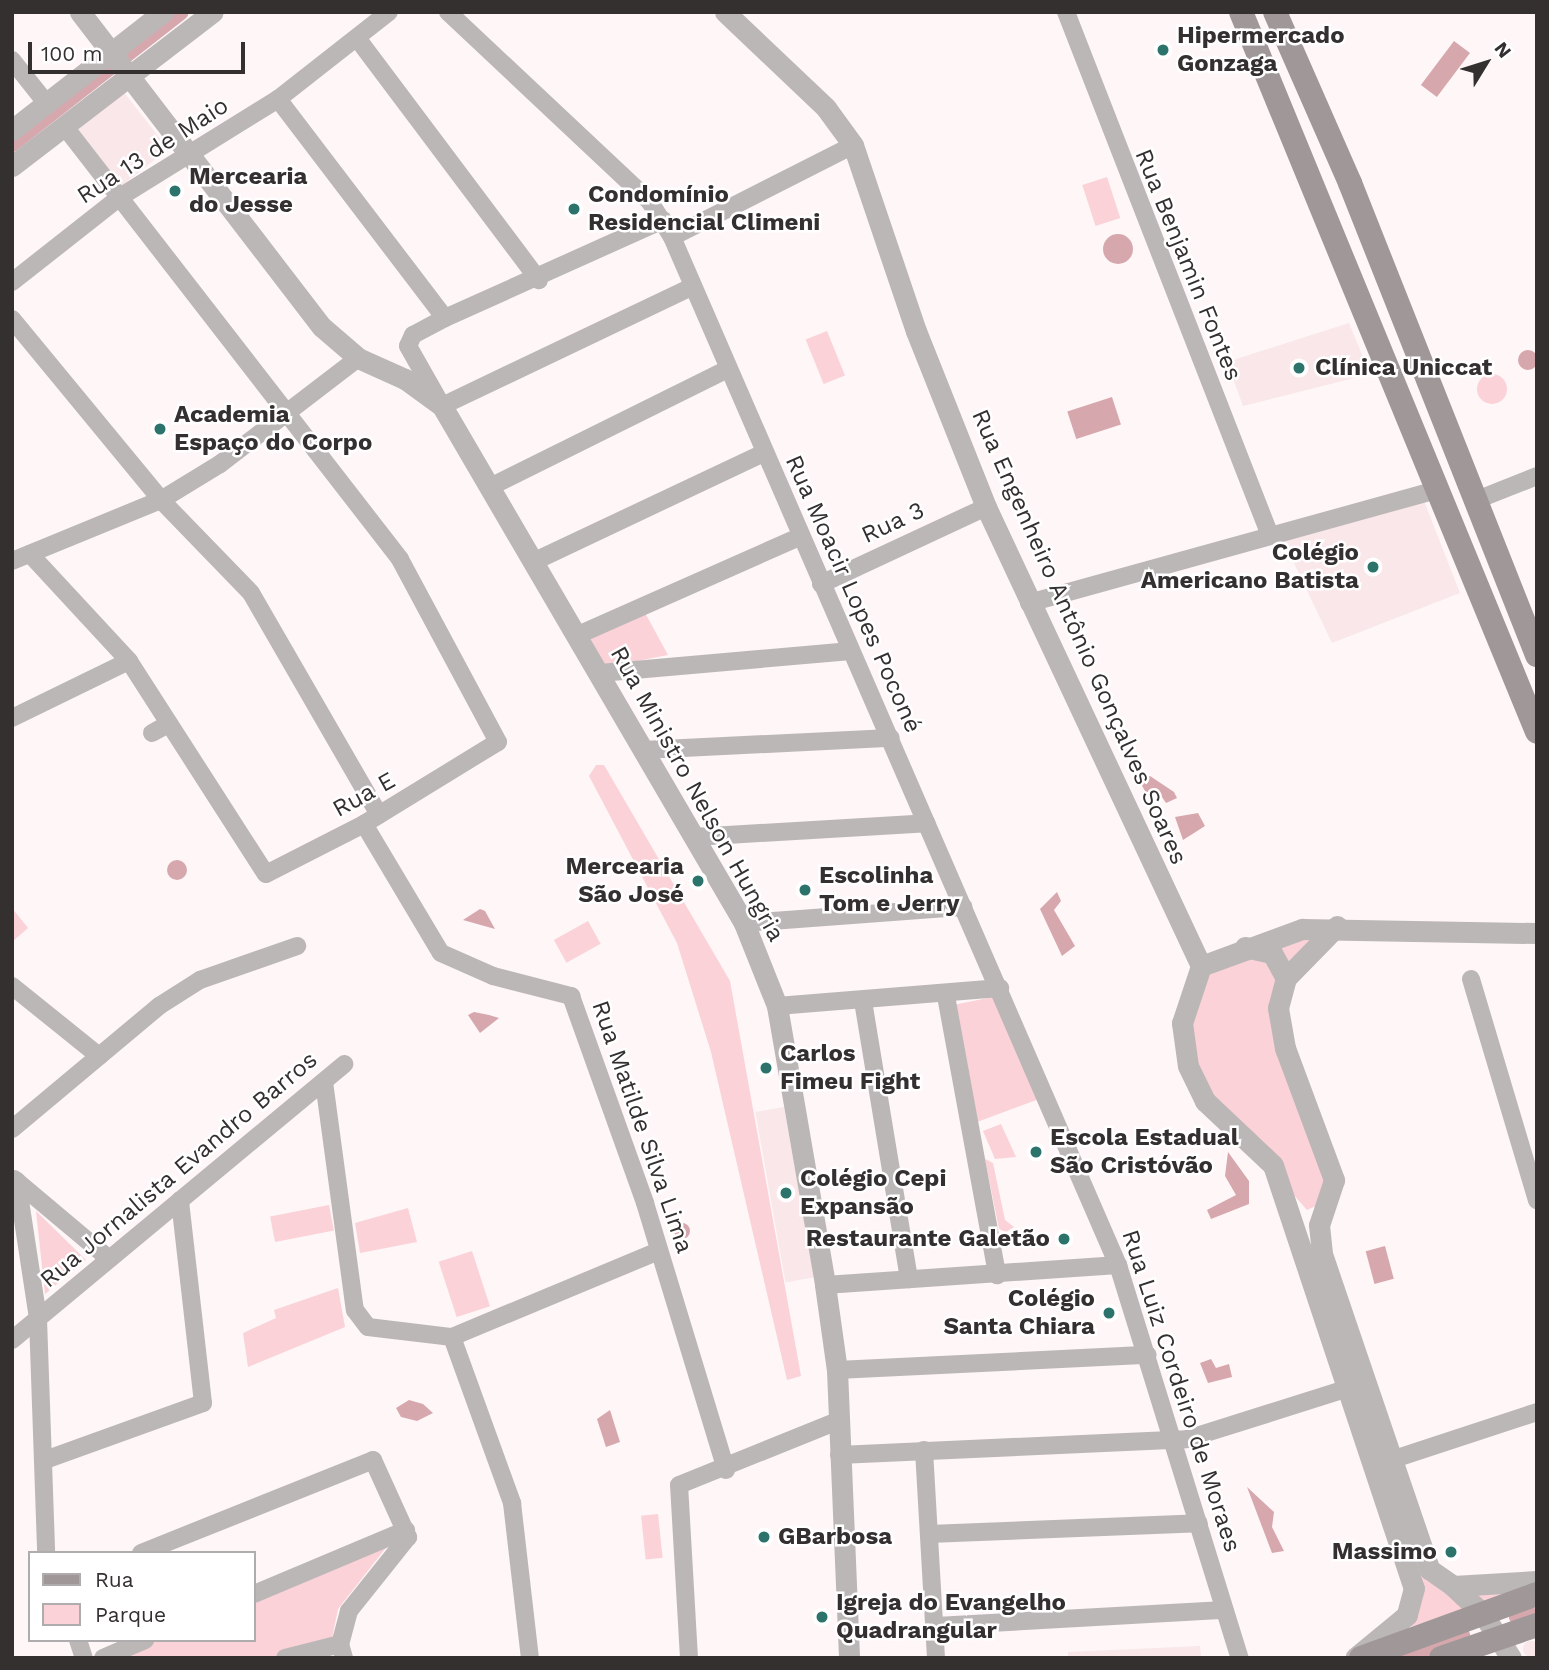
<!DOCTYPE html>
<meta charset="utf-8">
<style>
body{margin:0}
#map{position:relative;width:1549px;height:1670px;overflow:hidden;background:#fef6f7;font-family:"Work Sans",sans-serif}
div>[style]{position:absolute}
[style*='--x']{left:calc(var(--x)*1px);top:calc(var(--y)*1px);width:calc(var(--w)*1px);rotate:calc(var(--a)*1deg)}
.built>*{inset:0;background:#f9e7e9;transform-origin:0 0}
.round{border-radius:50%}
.green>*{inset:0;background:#fad2d8;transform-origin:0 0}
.water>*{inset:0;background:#d7a7ae;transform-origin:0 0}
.canal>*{height:16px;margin:-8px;padding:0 8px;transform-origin:8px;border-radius:8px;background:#d7a7ae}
.minor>*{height:18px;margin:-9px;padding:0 9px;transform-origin:9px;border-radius:9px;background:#bcb7b7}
.tertiary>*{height:21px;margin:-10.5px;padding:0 10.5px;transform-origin:10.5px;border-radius:10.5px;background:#bcb7b7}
.secondary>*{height:24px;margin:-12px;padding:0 12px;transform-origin:12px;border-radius:12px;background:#9f9798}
.dots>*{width:19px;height:19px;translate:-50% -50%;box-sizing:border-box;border:4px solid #fff;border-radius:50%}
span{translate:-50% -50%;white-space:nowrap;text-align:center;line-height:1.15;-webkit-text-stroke:5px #fff;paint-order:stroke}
.poi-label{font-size:24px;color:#353030;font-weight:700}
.left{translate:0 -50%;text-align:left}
.right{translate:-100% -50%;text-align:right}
.street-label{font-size:24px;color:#353030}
.frame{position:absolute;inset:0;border:14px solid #353030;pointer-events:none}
.legend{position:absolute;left:28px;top:1551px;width:228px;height:91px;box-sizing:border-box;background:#fff;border:2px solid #aeacac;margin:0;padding:9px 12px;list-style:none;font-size:21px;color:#353030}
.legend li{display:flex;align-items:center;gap:14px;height:35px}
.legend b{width:35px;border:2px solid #aeacac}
.north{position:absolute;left:1451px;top:28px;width:70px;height:70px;-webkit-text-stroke:5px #fff;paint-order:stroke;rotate:52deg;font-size:19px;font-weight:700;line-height:28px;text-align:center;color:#353030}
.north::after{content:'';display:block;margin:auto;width:24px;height:32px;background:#353030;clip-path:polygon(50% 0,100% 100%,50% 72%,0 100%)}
.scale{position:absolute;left:28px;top:42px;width:217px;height:32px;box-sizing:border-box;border:4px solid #353030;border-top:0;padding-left:9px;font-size:21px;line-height:24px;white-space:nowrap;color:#353030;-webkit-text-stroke:5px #fff;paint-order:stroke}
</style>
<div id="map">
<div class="built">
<i style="left:122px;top:90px;width:75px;height:59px;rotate:52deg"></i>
<i style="clip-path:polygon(1349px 323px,1370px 374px,1243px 406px,1227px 362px)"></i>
<i style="clip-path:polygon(1424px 501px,1460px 593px,1332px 643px,1283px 540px)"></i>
<i style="left:784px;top:1107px;width:173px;height:29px;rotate:80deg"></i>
<i class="round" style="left:1523px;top:1641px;width:16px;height:16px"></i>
<i style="clip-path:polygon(1200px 1646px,1201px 1658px,1068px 1658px,1068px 1652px)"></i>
</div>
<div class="green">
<i style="left:1107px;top:177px;width:43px;height:26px;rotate:72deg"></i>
<i style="left:827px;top:331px;width:48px;height:23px;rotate:68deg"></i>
<i class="round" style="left:1477px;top:374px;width:30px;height:30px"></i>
<i style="clip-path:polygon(644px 611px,668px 655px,606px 667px,589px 637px)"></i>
<i style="clip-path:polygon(596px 765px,604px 765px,730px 981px,801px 1376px,787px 1380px,711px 1052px,677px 943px,589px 776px)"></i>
<i style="clip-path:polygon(12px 908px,28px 928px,12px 942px)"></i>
<i style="left:588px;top:921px;width:26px;height:39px;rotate:61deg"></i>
<i style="clip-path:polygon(1323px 933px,1289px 969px,1280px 949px,1269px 944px)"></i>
<i style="clip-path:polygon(1244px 954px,1273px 961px,1328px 1180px,1318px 1205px,1307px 1210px,1214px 1103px,1194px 1061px,1185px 1016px,1207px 974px)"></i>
<i style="clip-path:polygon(998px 996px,1042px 1098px,977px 1122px,953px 1005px)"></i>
<i style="clip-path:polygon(1001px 1124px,1016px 1157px,995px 1159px,983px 1131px)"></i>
<i style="clip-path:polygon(985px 1159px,993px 1163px,1005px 1220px,1014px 1227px,1006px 1232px,999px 1229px)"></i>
<i style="left:329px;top:1205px;width:26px;height:60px;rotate:79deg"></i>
<i style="clip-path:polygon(408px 1208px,417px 1242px,360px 1253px,355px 1223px)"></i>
<i style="clip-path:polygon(36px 1211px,86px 1260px,45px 1294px)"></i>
<i style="left:472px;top:1251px;width:58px;height:35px;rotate:72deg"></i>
<i style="clip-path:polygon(338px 1288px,345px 1327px,248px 1367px,243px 1333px,276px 1318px,274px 1310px)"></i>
<i style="left:658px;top:1514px;width:44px;height:17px;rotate:84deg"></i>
<i style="clip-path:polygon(396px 1535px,338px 1609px,331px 1643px,273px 1658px,106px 1658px,148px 1640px,254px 1640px,254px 1596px)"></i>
<i style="clip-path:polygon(1416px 1565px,1428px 1572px,1525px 1590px,1398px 1631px)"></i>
</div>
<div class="water">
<i style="left:1454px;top:41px;width:20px;height:55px;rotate:37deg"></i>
<i class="round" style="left:1103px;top:234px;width:30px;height:30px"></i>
<i class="round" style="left:1518px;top:350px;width:20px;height:20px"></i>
<i style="left:1112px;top:397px;width:29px;height:47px;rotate:72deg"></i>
<i style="clip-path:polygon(1150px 776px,1174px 792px,1177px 798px,1166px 803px,1158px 791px,1146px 793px,1138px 778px)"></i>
<i style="clip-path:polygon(1198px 813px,1205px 826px,1183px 840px,1175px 817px)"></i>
<i class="round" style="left:167px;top:860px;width:20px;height:20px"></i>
<i style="clip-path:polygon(1057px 892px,1061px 901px,1054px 910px,1075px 946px,1062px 956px,1040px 909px)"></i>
<i style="clip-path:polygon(480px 909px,485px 911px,495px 929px,463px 920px)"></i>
<i style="clip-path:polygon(474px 1012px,489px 1015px,499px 1018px,480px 1033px,468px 1015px)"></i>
<i style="clip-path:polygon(1228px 1152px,1249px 1181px,1249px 1204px,1211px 1219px,1207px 1210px,1236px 1195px,1225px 1176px)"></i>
<i class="round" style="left:674px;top:1223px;width:16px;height:16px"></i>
<i style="left:1385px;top:1246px;width:34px;height:20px;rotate:75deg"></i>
<i style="clip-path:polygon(1211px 1359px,1216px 1368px,1229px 1364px,1232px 1377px,1208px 1383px,1200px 1363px)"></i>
<i style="clip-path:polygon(409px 1400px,423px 1404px,433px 1413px,417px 1421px,401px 1417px,396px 1408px)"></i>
<i style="clip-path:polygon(610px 1410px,620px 1442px,606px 1447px,597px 1419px)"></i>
<i style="clip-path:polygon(1247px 1487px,1274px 1512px,1272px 1527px,1284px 1551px,1272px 1553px)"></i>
</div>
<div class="canal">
<i style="--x:12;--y:144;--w:214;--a:-38"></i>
<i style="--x:1517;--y:1617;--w:12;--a:-20"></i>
<i style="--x:1398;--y:1658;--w:68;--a:-19"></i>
</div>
<div class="minor">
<i style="--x:448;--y:12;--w:277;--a:43.2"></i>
<i style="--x:650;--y:202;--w:41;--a:57.8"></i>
<i style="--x:672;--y:237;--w:1121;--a:66.55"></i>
<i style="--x:1118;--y:1265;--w:412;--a:72.8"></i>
<i style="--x:1066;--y:12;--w:559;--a:68.71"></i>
<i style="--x:357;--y:38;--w:303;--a:53.1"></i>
<i style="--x:12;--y:60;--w:56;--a:51.5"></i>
<i style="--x:278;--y:99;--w:275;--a:52.7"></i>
<i style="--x:663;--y:220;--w:239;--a:155.8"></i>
<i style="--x:445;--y:318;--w:36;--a:152"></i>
<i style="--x:413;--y:335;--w:12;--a:114"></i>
<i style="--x:408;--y:346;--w:69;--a:60.5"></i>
<i style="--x:442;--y:406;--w:277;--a:-25.5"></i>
<i style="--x:672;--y:237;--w:203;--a:-26.9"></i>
<i style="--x:12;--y:282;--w:137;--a:-38.2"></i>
<i style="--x:120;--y:197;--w:186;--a:-31.8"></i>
<i style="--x:278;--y:99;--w:141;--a:-38.1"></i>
<i style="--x:12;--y:319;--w:234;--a:50.5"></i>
<i style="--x:161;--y:500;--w:129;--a:45.9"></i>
<i style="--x:251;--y:593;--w:256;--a:60"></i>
<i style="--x:492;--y:486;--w:261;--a:-26.4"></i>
<i style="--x:1474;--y:501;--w:68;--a:-21.6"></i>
<i style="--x:30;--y:554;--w:146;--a:47.2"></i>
<i style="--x:129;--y:661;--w:253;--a:57.3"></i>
<i style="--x:266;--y:874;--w:110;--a:-27"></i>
<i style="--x:364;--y:824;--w:157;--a:-31.5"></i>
<i style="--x:498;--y:742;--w:208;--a:-118.2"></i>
<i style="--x:400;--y:559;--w:547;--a:-127.79"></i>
<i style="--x:12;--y:561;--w:161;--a:-22.3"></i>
<i style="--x:161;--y:500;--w:69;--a:-31.4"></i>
<i style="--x:220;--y:464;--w:174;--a:-37.5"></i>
<i style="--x:535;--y:561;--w:252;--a:-25.3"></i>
<i style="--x:821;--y:584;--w:182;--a:-25"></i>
<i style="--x:1029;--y:603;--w:422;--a:-15.5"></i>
<i style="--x:578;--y:635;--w:242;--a:-23.9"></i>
<i style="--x:600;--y:673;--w:252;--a:-5"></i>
<i style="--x:12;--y:718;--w:130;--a:-26"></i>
<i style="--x:152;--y:733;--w:18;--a:-29"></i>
<i style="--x:643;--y:750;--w:248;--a:-2.8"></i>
<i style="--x:364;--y:824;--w:150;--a:59.2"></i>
<i style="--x:441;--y:953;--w:57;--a:23.9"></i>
<i style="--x:493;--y:976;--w:81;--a:14.4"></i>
<i style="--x:571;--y:996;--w:220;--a:70.3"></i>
<i style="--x:645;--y:1203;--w:279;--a:73.1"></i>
<i style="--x:694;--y:837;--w:233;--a:-3.4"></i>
<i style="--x:744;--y:923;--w:220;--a:-4.2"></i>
<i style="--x:1471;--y:979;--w:231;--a:73.4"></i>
<i style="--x:12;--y:986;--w:112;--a:38.8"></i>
<i style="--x:946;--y:996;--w:284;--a:79.6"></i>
<i style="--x:863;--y:1001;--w:282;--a:80.6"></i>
<i style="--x:777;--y:1006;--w:224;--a:-4.6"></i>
<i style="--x:324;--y:1082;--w:230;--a:82.3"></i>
<i style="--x:355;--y:1310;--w:21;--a:53"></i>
<i style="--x:368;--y:1327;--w:85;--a:6.8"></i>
<i style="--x:452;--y:1337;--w:224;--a:-22.6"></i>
<i style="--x:12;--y:1129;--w:192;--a:-39.9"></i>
<i style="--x:159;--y:1006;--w:49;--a:-32.4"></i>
<i style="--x:200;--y:980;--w:103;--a:-19.3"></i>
<i style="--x:14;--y:1179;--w:123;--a:40"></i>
<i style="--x:17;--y:1181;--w:140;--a:81.3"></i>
<i style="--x:38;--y:1319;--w:234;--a:88"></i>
<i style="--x:825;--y:1285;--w:294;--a:-3.9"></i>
<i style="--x:452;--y:1337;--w:177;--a:70.1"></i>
<i style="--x:512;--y:1503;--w:156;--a:83.4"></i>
<i style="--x:12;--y:1340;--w:432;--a:-39.7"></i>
<i style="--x:837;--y:1370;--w:311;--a:-2.8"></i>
<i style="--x:924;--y:1450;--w:208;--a:86.7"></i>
<i style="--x:839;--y:1455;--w:348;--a:-2.6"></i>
<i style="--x:1187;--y:1439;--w:167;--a:-17.5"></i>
<i style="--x:45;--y:1460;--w:168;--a:-19.8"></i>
<i style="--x:203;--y:1403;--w:204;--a:-96.5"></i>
<i style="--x:1388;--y:1461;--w:157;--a:-18.2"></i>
<i style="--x:929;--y:1534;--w:270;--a:-2.3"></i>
<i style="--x:141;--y:1553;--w:250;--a:-21.8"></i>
<i style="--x:373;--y:1460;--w:85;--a:65.6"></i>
<i style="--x:408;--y:1537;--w:95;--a:128.6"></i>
<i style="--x:349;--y:1611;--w:34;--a:105"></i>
<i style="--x:340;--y:1644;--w:15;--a:74"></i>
<i style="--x:254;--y:1594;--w:165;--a:-22.8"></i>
<i style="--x:936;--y:1626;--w:289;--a:-3.2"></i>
<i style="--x:78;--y:1640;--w:19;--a:72"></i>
<i style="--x:103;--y:1658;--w:46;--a:-23.2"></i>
<i style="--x:285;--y:1658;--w:57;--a:-14.3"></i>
<i style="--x:689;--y:1658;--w:173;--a:-93.3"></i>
<i style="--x:679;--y:1485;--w:168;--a:-22"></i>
</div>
<div class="tertiary">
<i style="--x:80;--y:12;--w:397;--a:52.5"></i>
<i style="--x:322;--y:327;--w:48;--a:40.7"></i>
<i style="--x:358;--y:358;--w:51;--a:24.1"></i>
<i style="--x:405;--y:379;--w:46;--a:36.1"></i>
<i style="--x:442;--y:406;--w:599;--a:59.71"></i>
<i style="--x:744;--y:923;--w:89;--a:68.3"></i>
<i style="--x:777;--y:1006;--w:283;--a:80.2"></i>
<i style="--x:825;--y:1285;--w:86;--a:82"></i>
<i style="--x:837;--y:1370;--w:288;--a:87.6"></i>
<i style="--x:725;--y:12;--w:139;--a:43.5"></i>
<i style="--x:826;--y:108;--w:46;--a:53.9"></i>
<i style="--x:853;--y:145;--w:196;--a:71.3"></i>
<i style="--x:916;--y:331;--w:189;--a:68.3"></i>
<i style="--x:986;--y:507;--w:507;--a:64.9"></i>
<i style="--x:12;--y:130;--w:192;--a:-38"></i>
<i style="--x:12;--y:166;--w:253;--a:-37.5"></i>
<i style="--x:1337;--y:926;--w:73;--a:134.4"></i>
<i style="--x:1286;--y:978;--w:31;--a:105"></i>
<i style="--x:1278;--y:1008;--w:41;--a:80.1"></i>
<i style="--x:1285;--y:1048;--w:141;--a:69.6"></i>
<i style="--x:1334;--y:1180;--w:47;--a:108.4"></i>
<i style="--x:1319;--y:1225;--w:29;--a:84"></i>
<i style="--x:1322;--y:1254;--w:333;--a:71.2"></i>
<i style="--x:1429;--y:1569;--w:29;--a:35"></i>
<i style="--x:1453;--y:1586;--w:84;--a:-3.4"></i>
<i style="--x:1245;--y:947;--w:28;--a:13"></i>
<i style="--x:1272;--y:953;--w:29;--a:61"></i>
<i style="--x:1201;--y:966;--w:60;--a:108.4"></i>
<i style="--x:1182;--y:1023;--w:43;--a:82.1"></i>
<i style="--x:1188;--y:1066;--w:39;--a:64"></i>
<i style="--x:1205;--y:1101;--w:93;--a:43.3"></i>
<i style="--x:1273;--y:1165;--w:446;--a:71.6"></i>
<i style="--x:1414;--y:1588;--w:28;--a:105"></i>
<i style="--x:1407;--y:1615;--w:67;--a:140.4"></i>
<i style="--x:1201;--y:966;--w:108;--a:-20.1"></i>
<i style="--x:1302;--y:929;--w:235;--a:1"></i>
<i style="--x:1453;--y:1586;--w:41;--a:43"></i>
<i style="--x:1483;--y:1614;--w:52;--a:57.5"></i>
</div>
<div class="secondary">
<i style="--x:1241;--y:12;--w:778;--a:67.65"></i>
<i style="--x:1275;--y:12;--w:187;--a:66.3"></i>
<i style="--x:1350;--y:183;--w:508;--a:68.39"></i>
<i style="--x:1361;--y:1658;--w:187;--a:-20"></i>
<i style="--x:1441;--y:1658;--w:102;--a:-19"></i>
</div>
<div class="dots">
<i style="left:1163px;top:50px;background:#2b736b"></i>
<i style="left:175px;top:191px;background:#2b736b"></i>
<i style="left:574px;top:209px;background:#2b736b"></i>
<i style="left:1299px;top:368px;background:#2b736b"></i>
<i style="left:160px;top:429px;background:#2b736b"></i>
<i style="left:1373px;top:567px;background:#2b736b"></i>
<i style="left:698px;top:881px;background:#2b736b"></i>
<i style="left:805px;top:890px;background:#2b736b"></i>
<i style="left:766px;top:1068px;background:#2b736b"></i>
<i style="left:1036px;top:1152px;background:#2b736b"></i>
<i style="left:786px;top:1193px;background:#2b736b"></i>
<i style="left:1064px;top:1239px;background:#2b736b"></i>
<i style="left:1109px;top:1313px;background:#2b736b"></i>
<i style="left:764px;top:1537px;background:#2b736b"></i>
<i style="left:1451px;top:1552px;background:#2b736b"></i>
<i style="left:822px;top:1617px;background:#2b736b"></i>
</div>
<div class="poi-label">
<span class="left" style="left:1177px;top:50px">Hipermercado<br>Gonzaga</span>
<span class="left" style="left:189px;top:191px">Mercearia<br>do Jesse</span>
<span class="left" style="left:588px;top:209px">Condomínio<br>Residencial Climeni</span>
<span class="left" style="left:1315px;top:368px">Clínica Uniccat</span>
<span class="left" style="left:174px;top:429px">Academia<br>Espaço do Corpo</span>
<span class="right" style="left:1359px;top:567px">Colégio<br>Americano Batista</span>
<span class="right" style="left:684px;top:881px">Mercearia<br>São José</span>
<span class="left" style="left:819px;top:890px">Escolinha<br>Tom e Jerry</span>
<span class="left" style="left:780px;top:1068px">Carlos<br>Fimeu Fight</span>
<span class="left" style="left:1050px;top:1152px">Escola Estadual<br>São Cristóvão</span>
<span class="left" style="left:800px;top:1193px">Colégio Cepi<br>Expansão</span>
<span class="right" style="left:1050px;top:1239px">Restaurante Galetão</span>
<span class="right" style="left:1095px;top:1313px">Colégio<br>Santa Chiara</span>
<span class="left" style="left:778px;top:1537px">GBarbosa</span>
<span class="right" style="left:1437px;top:1552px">Massimo</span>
<span class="left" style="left:836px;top:1617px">Igreja do Evangelho<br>Quadrangular</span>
</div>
<div class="street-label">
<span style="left:153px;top:151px;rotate:-33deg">Rua 13 de Maio</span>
<span style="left:1188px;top:265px;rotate:68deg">Rua Benjamin Fontes</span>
<span style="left:893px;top:523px;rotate:-25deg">Rua 3</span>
<span style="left:853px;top:594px;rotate:66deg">Rua Moacir Lopes Poconé</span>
<span style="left:1079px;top:637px;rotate:66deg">Rua Engenheiro Antônio Gonçalves Soares</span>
<span style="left:697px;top:794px;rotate:61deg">Rua Ministro Nelson Hungria</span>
<span style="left:364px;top:795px;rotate:-29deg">Rua E</span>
<span style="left:642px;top:1127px;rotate:71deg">Rua Matilde Silva Lima</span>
<span style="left:179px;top:1170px;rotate:-40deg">Rua Jornalista Evandro Barros</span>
<span style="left:1181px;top:1391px;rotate:72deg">Rua Luiz Cordeiro de Moraes</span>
</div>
<div class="frame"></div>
<ul class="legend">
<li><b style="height:9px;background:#9f9798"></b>Rua</li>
<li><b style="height:19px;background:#fad2d8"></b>Parque</li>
</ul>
<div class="north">N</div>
<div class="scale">100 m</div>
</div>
